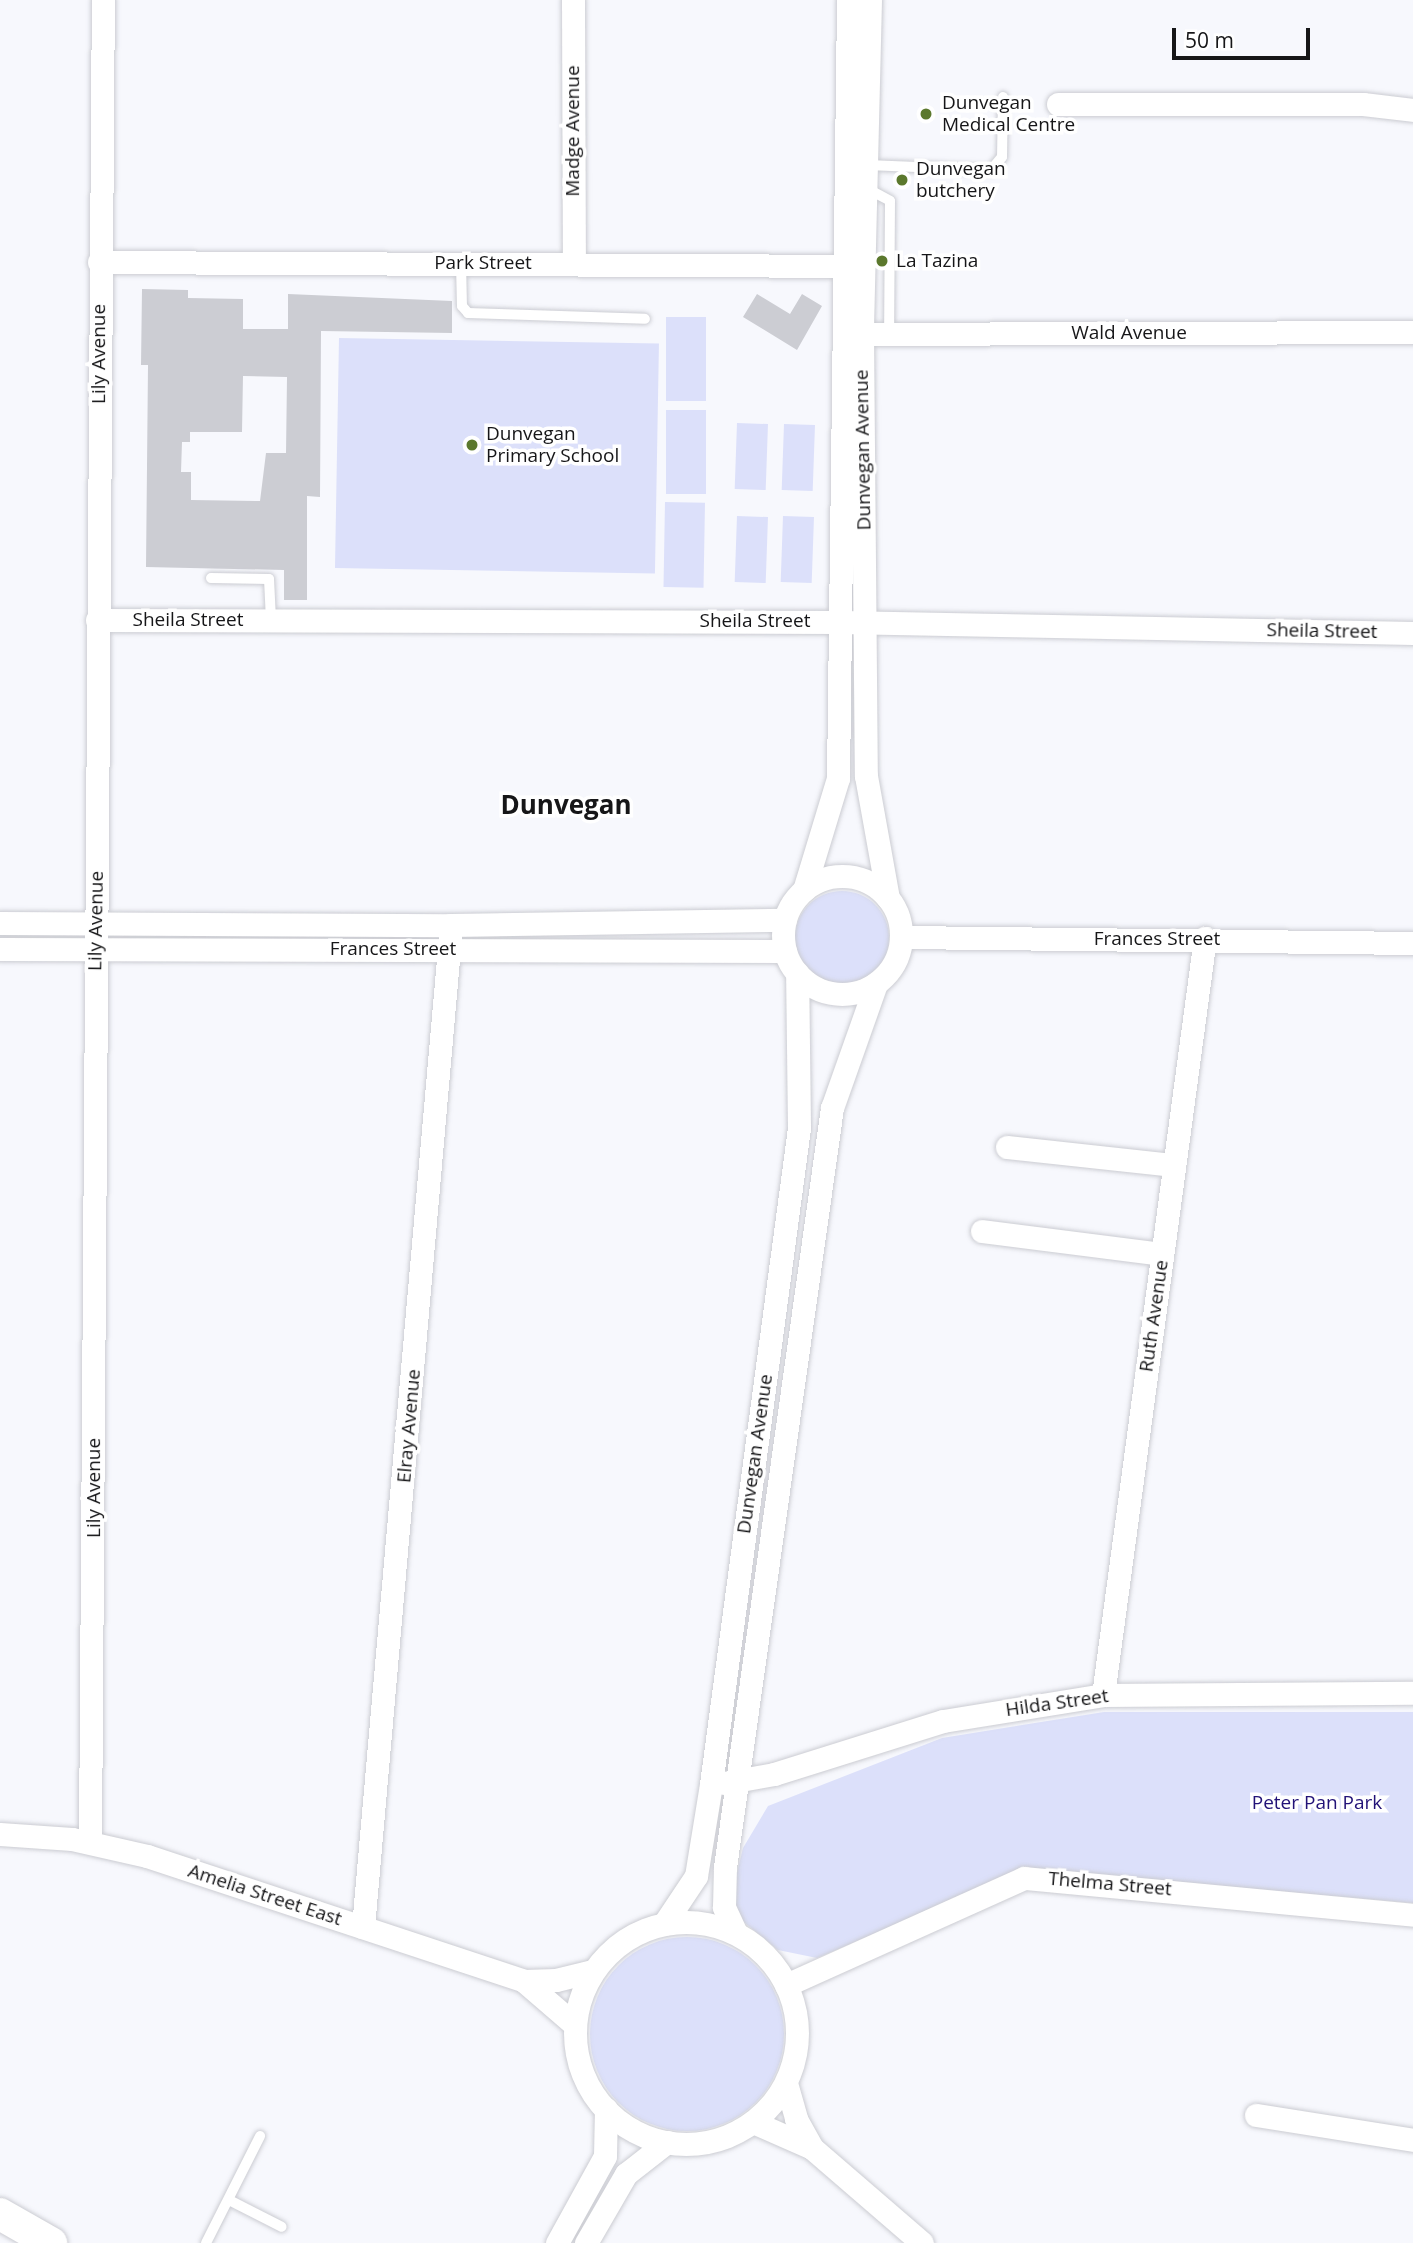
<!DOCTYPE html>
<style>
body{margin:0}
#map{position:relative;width:1413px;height:2243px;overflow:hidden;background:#f7f8fd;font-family:"Open Sans",sans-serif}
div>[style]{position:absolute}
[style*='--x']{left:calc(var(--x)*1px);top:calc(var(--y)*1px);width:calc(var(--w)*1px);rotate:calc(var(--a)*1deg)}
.green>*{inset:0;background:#dce0fa;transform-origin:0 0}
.round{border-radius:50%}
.building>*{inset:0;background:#cccdd3}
.roads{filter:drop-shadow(0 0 2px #cbccd2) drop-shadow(0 0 2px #cbccd2)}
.service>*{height:10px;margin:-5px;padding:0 5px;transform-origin:5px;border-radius:5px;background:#fff}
.minor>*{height:23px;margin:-11.5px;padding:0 11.5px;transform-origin:11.5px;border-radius:11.5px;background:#fff}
.minor>.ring{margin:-11.5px;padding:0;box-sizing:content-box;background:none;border:23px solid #fff;border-radius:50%}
.secondary>*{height:32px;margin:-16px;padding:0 16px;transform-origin:16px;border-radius:16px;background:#fff}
.dots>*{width:19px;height:19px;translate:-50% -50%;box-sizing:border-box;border:4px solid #fff;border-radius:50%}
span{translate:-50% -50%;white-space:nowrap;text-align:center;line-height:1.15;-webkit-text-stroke:7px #fff;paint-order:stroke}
.poi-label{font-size:19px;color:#161618}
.left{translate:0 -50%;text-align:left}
.street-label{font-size:19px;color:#161618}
.park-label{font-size:19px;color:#221277}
.district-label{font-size:26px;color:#161618;font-weight:700}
.scale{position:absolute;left:1172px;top:28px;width:138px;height:32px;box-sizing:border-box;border:4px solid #161618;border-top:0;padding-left:9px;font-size:21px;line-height:24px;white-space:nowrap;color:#161618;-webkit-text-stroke:5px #fff;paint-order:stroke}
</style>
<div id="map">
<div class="green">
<i style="left:666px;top:317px;width:40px;height:84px"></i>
<i style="left:339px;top:338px;width:320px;height:230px;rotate:1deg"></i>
<i style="left:666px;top:410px;width:40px;height:84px"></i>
<i style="left:737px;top:423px;width:31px;height:66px;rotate:2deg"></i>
<i style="left:784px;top:424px;width:31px;height:66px;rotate:2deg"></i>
<i style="left:665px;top:502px;width:40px;height:85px;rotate:1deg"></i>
<i style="left:737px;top:516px;width:31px;height:66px;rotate:2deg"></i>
<i style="left:783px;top:516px;width:31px;height:66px;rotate:2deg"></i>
<i class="round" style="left:795px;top:891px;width:94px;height:94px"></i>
<i style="clip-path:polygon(1104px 1712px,1413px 1712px,1413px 1903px,1026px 1869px,817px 1958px,778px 1950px,739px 1918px,732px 1894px,743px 1848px,768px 1806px,942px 1738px)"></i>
<i class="round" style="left:590px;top:1937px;width:194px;height:194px"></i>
</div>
<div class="building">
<i style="clip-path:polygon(evenodd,142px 289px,188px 290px,188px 298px,243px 299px,243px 329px,288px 329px,288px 294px,452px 301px,452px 333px,321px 331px,320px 497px,307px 496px,307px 600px,284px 600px,284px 570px,146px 567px,148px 365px,141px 365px,142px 289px,243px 376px,287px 377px,286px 453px,266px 453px,260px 501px,191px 500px,191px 472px,181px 472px,182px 442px,190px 442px,190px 432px,242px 432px,243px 376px)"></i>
<i style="clip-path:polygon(757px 294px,790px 314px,802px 294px,822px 306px,797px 350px,743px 317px)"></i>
</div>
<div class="roads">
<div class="service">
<i style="--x:867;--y:165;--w:124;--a:2.3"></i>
<i style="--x:991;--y:170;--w:17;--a:-50"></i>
<i style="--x:1002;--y:157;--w:60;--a:-89"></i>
<i style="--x:866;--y:188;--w:27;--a:28"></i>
<i style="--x:890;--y:201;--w:132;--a:90.4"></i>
<i style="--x:461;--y:263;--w:43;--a:88.7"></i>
<i style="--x:462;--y:306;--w:9;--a:49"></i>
<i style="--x:468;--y:313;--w:177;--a:1.9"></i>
<i style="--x:211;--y:578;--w:58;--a:1"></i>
<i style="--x:269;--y:579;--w:41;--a:87.2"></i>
<i style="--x:229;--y:2200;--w:59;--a:27"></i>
<i style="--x:206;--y:2243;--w:120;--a:-63.2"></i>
</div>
<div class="minor">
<i style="--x:573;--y:0;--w:263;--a:89.8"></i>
<i style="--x:870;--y:0;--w:333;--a:91.4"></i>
<i style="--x:862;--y:333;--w:443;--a:89.5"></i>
<i style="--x:866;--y:776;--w:124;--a:79.8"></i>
<i style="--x:1058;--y:104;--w:305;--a:0"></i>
<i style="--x:1363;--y:104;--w:50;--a:6.8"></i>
<i style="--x:99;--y:262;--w:760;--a:0.3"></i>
<i style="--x:849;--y:334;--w:564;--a:-0.2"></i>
<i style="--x:97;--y:620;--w:743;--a:0.15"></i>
<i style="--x:840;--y:622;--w:573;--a:1.1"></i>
<i class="ring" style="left:783px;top:876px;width:95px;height:95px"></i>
<i style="--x:804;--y:890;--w:117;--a:-73.1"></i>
<i style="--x:838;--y:778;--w:778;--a:-89.26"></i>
<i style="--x:0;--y:923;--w:451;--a:0.3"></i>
<i style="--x:451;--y:925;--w:334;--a:-0.9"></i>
<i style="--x:902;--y:937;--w:511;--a:0.67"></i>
<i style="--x:0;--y:949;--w:785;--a:0.15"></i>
<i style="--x:1007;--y:1147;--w:168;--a:6.2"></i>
<i style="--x:982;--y:1231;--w:181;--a:7.3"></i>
<i style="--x:1103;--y:1695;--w:764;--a:-82.33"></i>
<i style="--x:724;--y:1783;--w:51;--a:-10.2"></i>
<i style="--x:774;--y:1774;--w:177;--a:-17.4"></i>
<i style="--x:943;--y:1721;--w:162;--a:-9.2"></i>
<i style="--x:1103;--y:1695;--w:310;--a:-0.4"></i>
<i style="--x:0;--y:1834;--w:72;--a:4"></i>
<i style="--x:72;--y:1839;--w:77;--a:12.8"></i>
<i style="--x:147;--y:1856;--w:397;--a:18.3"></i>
<i style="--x:524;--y:1981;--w:32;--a:-2"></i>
<i style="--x:556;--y:1980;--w:38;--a:-14"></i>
<i style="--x:90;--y:1842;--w:1842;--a:-89.6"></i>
<i class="ring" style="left:575px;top:1922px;width:199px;height:199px"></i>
<i style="--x:664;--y:1924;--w:58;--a:-56.3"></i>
<i style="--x:696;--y:1876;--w:93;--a:-80.7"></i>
<i style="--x:711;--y:1784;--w:662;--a:-82.36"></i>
<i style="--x:799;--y:1128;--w:155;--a:-90.7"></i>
<i style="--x:363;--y:1927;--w:1006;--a:-84.98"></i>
<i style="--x:736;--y:1933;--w:29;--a:-115"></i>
<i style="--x:724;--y:1907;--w:40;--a:-88.6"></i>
<i style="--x:725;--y:1867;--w:767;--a:-81.98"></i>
<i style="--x:832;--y:1108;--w:132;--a:-70.5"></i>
<i style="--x:524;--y:1981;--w:67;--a:40.8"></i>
<i style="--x:786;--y:1985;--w:261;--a:-24.2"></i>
<i style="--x:1024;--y:1878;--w:391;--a:5.4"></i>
<i style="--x:786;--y:2083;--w:37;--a:74"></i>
<i style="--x:796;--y:2119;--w:33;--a:61"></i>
<i style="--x:1256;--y:2115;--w:159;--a:9"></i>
<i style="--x:753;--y:2122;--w:64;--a:23.8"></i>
<i style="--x:812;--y:2148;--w:145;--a:40.8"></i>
<i style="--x:557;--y:2243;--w:99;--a:-61.1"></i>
<i style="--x:605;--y:2156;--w:47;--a:-88.8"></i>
<i style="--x:586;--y:2243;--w:80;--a:-59.9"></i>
<i style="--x:626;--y:2174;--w:52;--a:-38"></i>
</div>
<div class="secondary">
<i style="--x:0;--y:2214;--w:59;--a:29.6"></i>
</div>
</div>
<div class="dots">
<i style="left:926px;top:114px;background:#5b782d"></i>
<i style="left:902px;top:180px;background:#5b782d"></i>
<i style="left:882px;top:261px;background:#5b782d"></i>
<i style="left:472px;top:445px;background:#5b782d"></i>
</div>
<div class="poi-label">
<span class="left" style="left:942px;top:114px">Dunvegan<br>Medical Centre</span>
<span class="left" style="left:916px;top:180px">Dunvegan<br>butchery</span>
<span class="left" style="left:896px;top:261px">La Tazina</span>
<span class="left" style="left:486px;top:445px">Dunvegan<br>Primary School</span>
</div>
<div class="street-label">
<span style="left:573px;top:131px;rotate:-90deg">Madge Avenue</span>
<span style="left:483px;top:263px">Park Street</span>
<span style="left:1129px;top:333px">Wald Avenue</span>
<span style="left:99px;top:354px;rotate:-90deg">Lily Avenue</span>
<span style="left:863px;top:450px;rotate:-91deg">Dunvegan Avenue</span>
<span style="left:188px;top:620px">Sheila Street</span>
<span style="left:755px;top:621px">Sheila Street</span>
<span style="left:1322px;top:631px;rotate:1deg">Sheila Street</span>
<span style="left:96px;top:921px;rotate:-89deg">Lily Avenue</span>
<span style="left:1157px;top:939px">Frances Street</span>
<span style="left:393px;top:949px">Frances Street</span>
<span style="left:1154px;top:1316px;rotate:-82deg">Ruth Avenue</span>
<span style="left:409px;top:1426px;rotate:-85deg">Elray Avenue</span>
<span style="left:755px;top:1454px;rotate:-82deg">Dunvegan Avenue</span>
<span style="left:94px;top:1488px;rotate:-90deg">Lily Avenue</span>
<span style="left:1057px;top:1703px;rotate:-8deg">Hilda Street</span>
<span style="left:1110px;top:1884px;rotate:5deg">Thelma Street</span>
<span style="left:265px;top:1895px;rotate:18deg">Amelia Street East</span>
</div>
<div class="park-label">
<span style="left:1317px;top:1803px">Peter Pan Park</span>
</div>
<div class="district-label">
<span style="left:566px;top:805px">Dunvegan</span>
</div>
<div class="scale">50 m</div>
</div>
